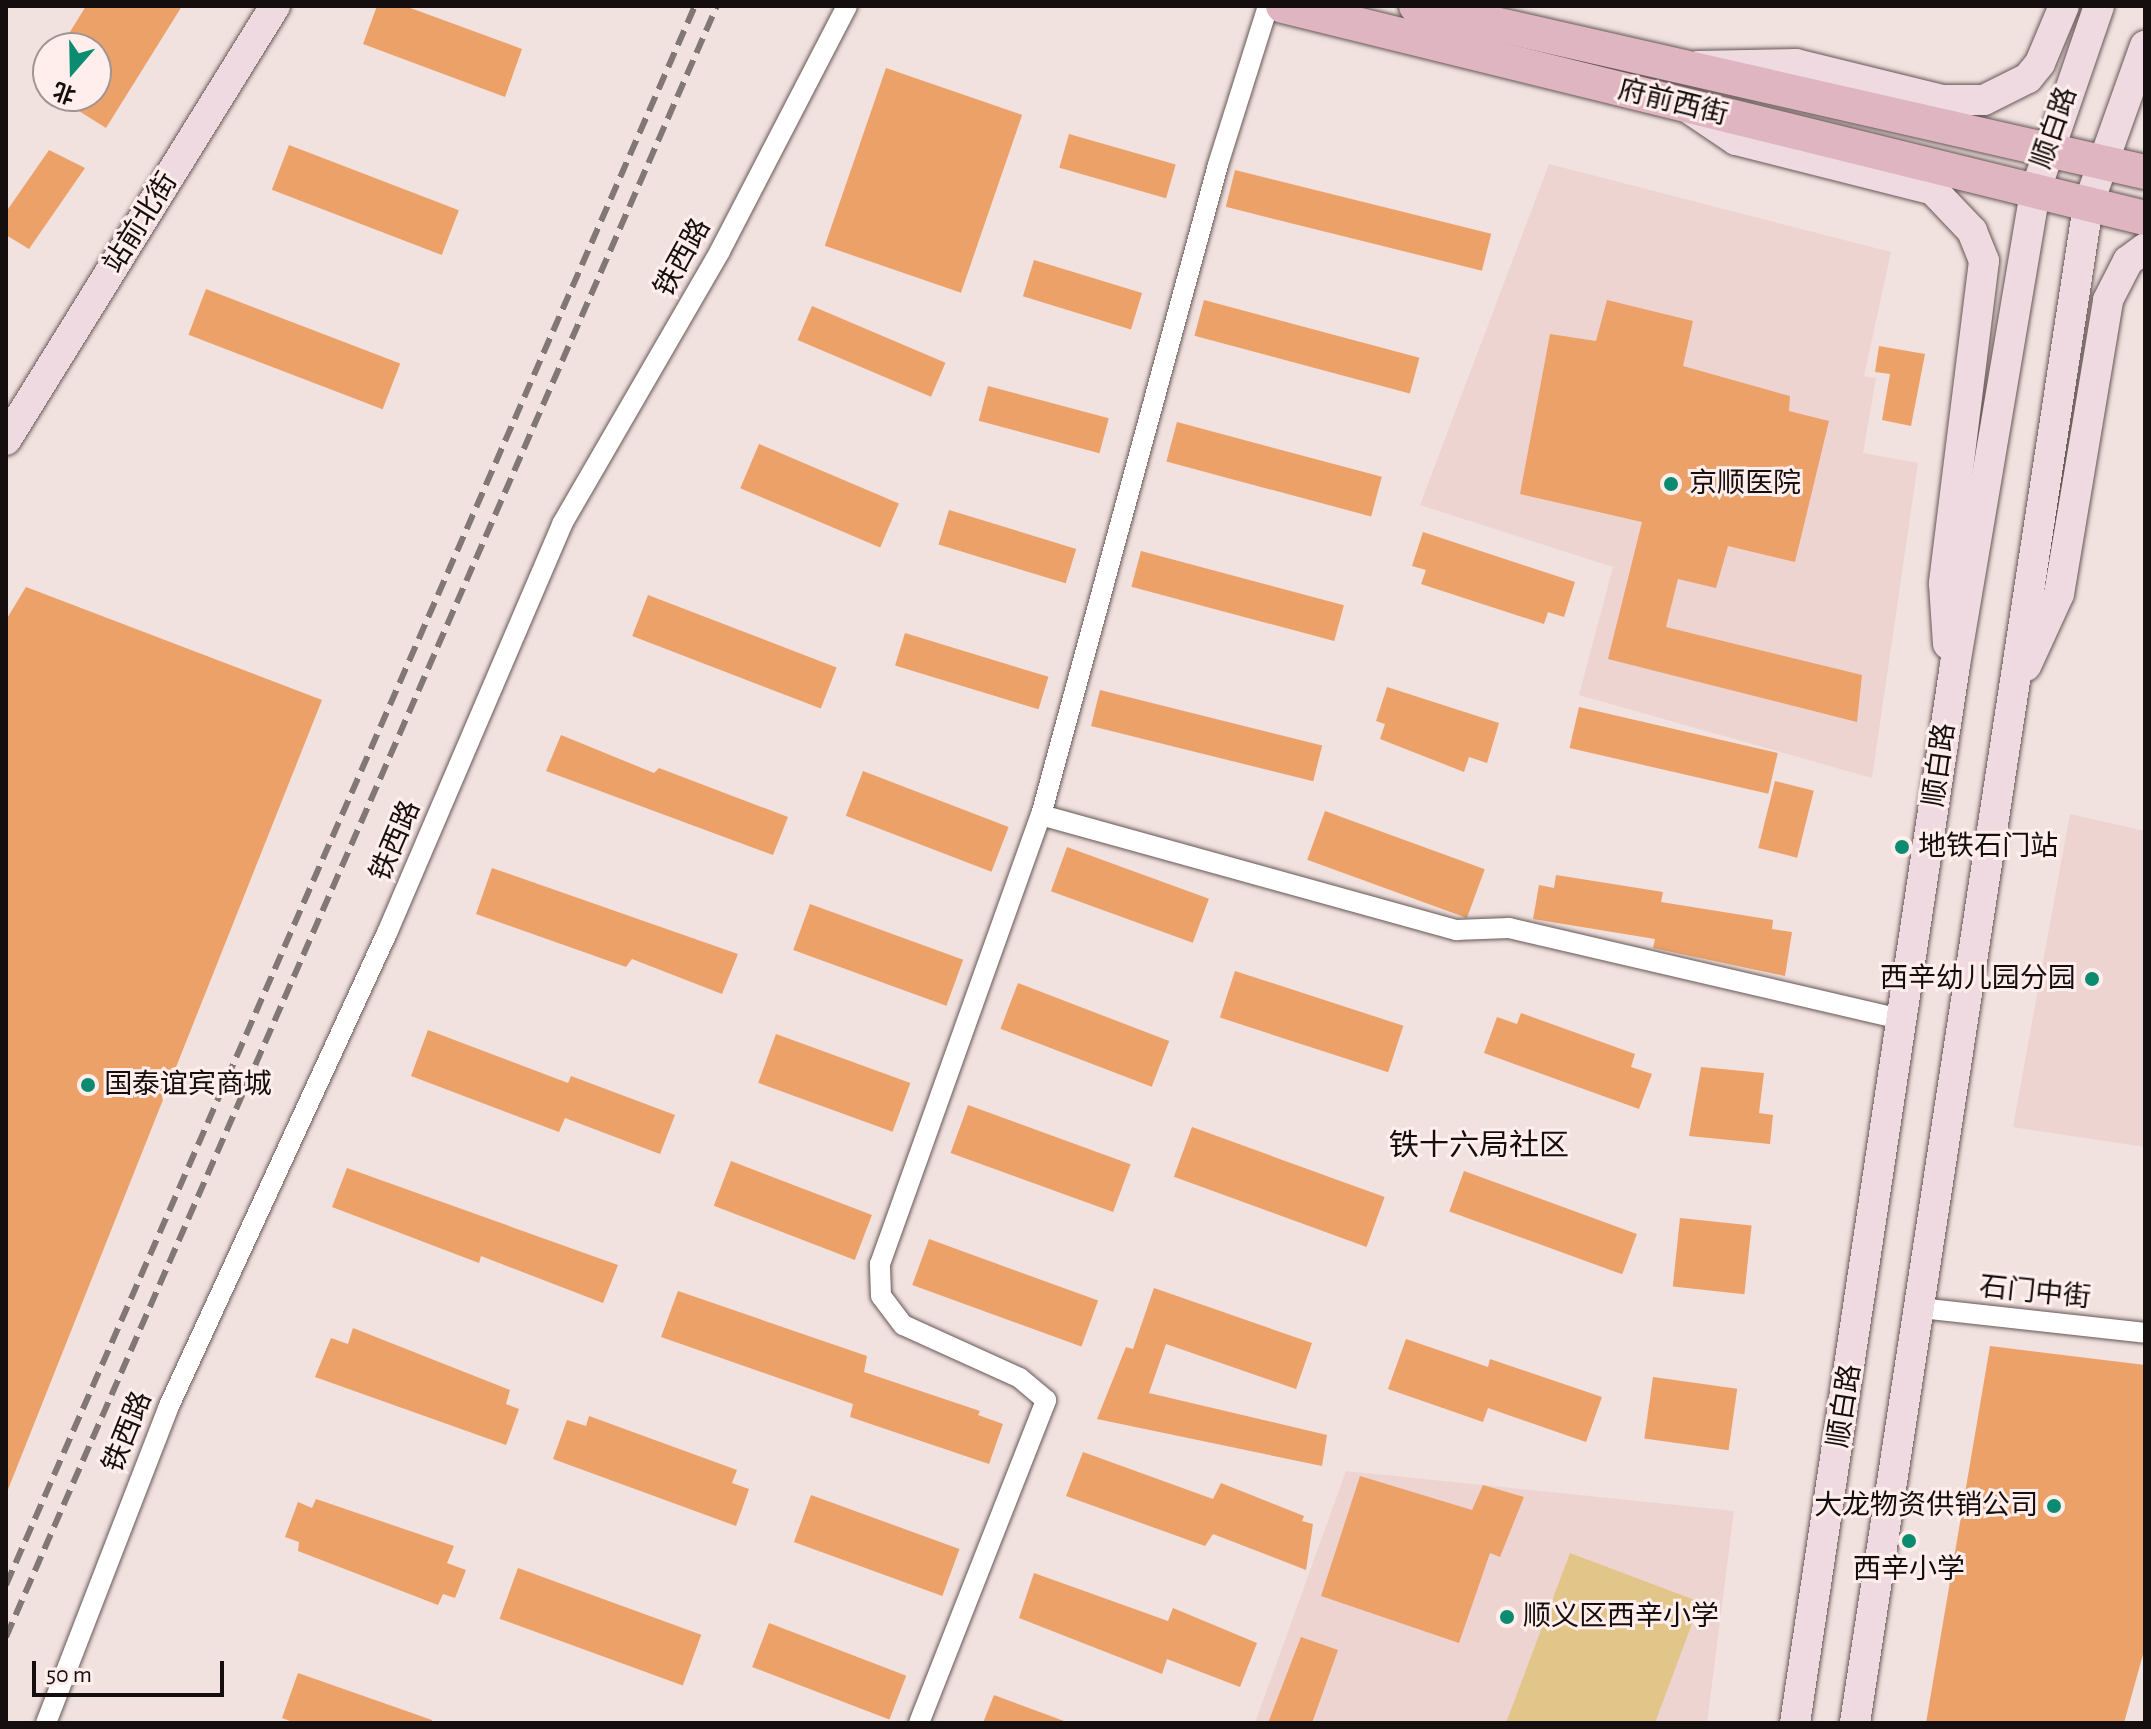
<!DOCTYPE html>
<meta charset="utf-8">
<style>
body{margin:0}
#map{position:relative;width:2151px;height:1729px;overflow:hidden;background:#f1e1df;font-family:"Alegreya Sans","Noto Sans SC",sans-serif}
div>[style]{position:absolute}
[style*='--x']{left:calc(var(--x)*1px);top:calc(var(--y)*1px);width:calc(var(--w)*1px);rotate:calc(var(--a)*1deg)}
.built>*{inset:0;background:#edd4d1}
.green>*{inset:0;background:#e1c589}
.building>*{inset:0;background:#eca169;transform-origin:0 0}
.roads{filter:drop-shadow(0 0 2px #665856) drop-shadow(0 0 2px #665856)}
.street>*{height:20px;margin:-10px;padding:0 10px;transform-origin:10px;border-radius:10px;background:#fff}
.secondary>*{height:30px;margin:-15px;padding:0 15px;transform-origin:15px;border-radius:15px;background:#efdae1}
.primary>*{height:34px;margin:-17px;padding:0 17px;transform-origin:17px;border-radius:17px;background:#e0b5c2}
.rail>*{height:6px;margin-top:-3px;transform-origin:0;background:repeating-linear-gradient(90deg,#817775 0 16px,transparent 0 24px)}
.dots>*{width:22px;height:22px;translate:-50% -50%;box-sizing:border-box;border:4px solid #ffeeec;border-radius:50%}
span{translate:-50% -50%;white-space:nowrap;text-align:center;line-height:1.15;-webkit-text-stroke:6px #ffeeec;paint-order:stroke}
.street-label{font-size:28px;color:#140f0e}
.poi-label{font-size:28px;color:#140f0e}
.left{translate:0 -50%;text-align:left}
.right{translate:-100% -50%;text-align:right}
.neighbourhood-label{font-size:30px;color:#140f0e}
.frame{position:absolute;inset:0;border:8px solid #140f0e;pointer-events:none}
.north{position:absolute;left:32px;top:32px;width:80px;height:80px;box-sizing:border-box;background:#ffeeec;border:2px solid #a19593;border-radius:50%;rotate:200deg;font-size:22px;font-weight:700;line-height:32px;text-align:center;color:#140f0e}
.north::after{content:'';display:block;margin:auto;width:28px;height:36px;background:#0b8b70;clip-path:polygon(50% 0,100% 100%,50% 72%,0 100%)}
.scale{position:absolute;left:32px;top:1661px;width:192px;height:36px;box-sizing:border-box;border:4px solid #140f0e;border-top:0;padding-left:10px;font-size:24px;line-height:28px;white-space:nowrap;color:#140f0e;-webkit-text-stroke:6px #ffeeec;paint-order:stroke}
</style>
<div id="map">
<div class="built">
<i style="clip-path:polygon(1549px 164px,1891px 252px,1864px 376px,1876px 378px,1863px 453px,1918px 463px,1872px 778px,1579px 695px,1613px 567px,1420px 505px)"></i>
<i style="clip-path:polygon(2070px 814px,2145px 831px,2145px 1147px,2013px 1127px)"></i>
<i style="clip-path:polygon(1346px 1471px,1734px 1511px,1707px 1723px,1255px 1723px)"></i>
</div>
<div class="green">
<i style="clip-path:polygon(1570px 1553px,1700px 1602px,1655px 1723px,1506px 1723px)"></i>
</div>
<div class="building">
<i style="clip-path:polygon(86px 6px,182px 6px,106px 128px,55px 96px,96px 96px,96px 48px,60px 48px)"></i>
<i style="clip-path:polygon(377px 6px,405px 6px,522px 49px,505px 97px,363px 44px)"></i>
<i style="left:886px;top:68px;width:144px;height:188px;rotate:19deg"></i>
<i style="left:1069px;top:134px;width:111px;height:35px;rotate:16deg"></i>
<i style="left:289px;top:145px;width:182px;height:48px;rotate:21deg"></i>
<i style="clip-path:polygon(49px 150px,85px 168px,29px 249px,6px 235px,6px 212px)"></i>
<i style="left:1235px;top:170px;width:264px;height:38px;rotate:14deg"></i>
<i style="left:1034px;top:260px;width:113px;height:38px;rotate:17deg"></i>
<i style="left:206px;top:289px;width:208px;height:49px;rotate:21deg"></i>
<i style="left:1204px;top:300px;width:223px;height:37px;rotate:15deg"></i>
<i style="clip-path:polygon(1607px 300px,1693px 321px,1683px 366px,1790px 396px,1789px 411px,1829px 421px,1795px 562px,1728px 546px,1716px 588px,1678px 579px,1666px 627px,1862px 675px,1857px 722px,1608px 659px,1642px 522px,1520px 494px,1550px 334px,1596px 341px)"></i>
<i style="left:812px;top:306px;width:145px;height:37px;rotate:23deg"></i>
<i style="clip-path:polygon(1879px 346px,1925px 354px,1911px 426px,1882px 420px,1890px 374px,1875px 372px)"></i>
<i style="left:988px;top:386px;width:125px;height:36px;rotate:15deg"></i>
<i style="left:1177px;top:422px;width:212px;height:41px;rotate:15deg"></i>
<i style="left:759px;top:444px;width:152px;height:48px;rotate:23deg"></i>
<i style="left:949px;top:510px;width:133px;height:36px;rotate:17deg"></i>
<i style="clip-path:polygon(1423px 532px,1575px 582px,1564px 617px,1548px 612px,1544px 624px,1421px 584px,1426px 570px,1412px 566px)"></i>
<i style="left:1141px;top:551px;width:210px;height:37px;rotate:15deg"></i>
<i style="clip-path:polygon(26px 587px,322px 700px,7px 1492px,6px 620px)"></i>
<i style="left:648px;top:595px;width:202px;height:44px;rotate:21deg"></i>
<i style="left:905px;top:633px;width:150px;height:34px;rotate:17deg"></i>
<i style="clip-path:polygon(1387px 687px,1499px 723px,1487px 763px,1469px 757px,1464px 772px,1380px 739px,1385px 724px,1376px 721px)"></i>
<i style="left:1100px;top:690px;width:229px;height:37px;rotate:14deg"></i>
<i style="left:1579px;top:707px;width:204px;height:42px;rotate:13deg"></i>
<i style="clip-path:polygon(561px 735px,654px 773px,659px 768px,788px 817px,773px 855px,546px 771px)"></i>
<i style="left:863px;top:771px;width:156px;height:48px;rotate:21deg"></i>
<i style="left:1775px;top:781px;width:40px;height:69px;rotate:14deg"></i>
<i style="left:1325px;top:811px;width:170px;height:52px;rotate:20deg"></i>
<i style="left:1067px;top:847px;width:151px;height:47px;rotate:20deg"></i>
<i style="clip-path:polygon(492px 868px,738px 954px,722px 994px,632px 959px,626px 967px,476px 914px)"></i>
<i style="clip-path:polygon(1556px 875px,1663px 892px,1661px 902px,1773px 920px,1772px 929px,1792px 932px,1785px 976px,1653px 948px,1655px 939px,1533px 919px,1539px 885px,1554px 888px)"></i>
<i style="left:810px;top:904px;width:163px;height:49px;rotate:20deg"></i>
<i style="left:1235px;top:971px;width:177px;height:49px;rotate:18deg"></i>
<i style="left:1018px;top:983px;width:162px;height:49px;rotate:21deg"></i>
<i style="clip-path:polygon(1521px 1013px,1635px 1054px,1631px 1067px,1652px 1074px,1639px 1109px,1484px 1053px,1497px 1017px,1517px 1024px)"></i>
<i style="clip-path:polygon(428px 1030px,568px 1083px,571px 1076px,675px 1115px,660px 1154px,565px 1118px,559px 1132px,411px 1076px)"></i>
<i style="left:776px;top:1034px;width:143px;height:52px;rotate:20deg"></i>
<i style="clip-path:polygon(1701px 1067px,1764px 1073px,1759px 1113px,1773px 1115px,1770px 1144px,1689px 1136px)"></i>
<i style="left:968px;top:1105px;width:173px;height:51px;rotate:20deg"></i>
<i style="left:1192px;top:1127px;width:205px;height:53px;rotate:20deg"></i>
<i style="left:731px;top:1161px;width:151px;height:48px;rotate:21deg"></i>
<i style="clip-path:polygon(347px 1168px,618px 1265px,603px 1303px,481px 1256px,479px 1263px,332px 1207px)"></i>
<i style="left:1464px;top:1171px;width:184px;height:43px;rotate:20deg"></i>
<i style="left:1680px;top:1218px;width:72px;height:69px;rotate:6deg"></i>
<i style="left:929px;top:1239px;width:180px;height:49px;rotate:20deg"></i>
<i style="clip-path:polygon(1154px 1288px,1312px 1343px,1296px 1389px,1166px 1344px,1149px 1393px,1327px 1435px,1322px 1466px,1097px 1419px,1126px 1347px,1133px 1349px)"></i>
<i style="clip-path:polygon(678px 1291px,867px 1356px,864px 1372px,980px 1411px,978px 1415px,1003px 1424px,989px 1464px,850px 1417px,853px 1404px,661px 1337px)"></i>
<i style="clip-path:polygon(353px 1328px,510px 1390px,506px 1404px,519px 1409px,506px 1445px,315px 1377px,331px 1338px,348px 1344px)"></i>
<i style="clip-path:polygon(1406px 1339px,1488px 1367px,1490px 1359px,1602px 1397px,1586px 1442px,1488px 1408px,1483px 1422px,1388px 1389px)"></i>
<i style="clip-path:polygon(1990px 1346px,2145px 1365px,2145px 1647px,2124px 1723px,1926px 1723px)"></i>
<i style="left:1653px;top:1377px;width:85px;height:62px;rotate:8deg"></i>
<i style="clip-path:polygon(589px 1416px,737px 1470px,732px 1483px,749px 1489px,736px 1526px,553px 1459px,567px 1420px,586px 1426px)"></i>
<i style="clip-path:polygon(1083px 1452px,1213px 1499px,1221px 1483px,1304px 1516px,1302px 1521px,1313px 1524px,1306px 1570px,1213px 1534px,1205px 1546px,1066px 1496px)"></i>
<i style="clip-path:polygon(1360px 1476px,1472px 1510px,1483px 1485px,1524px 1497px,1500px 1557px,1490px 1553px,1459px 1643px,1321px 1596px)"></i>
<i style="left:811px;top:1495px;width:158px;height:50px;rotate:20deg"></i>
<i style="clip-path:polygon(316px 1499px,454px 1546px,447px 1563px,466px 1570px,455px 1598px,443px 1594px,438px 1605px,298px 1551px,299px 1542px,285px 1537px,298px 1502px,312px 1508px)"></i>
<i style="left:518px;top:1568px;width:195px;height:54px;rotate:20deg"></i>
<i style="clip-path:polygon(1034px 1573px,1168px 1621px,1173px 1608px,1257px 1643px,1240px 1687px,1167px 1659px,1162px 1674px,1019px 1618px)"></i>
<i style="left:769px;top:1623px;width:147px;height:47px;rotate:21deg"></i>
<i style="clip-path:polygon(1301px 1637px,1338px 1650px,1312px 1723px,1268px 1723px)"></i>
<i style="clip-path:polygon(298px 1673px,432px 1720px,432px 1723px,295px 1723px,282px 1718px)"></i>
<i style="clip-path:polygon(994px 1695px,1064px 1721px,1063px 1723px,983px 1723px)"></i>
</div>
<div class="roads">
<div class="street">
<i style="--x:1268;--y:6;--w:167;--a:107.5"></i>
<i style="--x:1218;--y:165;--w:674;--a:105.23"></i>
<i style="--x:1041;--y:815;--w:431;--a:15.5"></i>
<i style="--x:1456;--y:930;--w:53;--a:-2.2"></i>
<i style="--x:1509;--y:928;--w:405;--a:13.1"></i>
<i style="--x:1920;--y:1308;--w:226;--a:6.3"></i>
<i style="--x:46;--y:1723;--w:338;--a:-68.8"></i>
<i style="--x:168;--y:1408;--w:523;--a:-65.25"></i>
<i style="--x:387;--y:933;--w:445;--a:-66.8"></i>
<i style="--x:562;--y:524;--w:315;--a:-59.9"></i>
<i style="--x:720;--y:251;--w:276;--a:-62.6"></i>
<i style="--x:919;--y:1723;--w:347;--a:-68.5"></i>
<i style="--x:1046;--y:1400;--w:34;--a:-140"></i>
<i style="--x:1020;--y:1378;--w:128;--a:-155.6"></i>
<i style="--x:903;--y:1325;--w:36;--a:-127"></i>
<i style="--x:881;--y:1296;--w:32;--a:-92"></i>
<i style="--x:880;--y:1264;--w:477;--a:-70.3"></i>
</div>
<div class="secondary">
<i style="--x:1698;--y:66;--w:98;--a:-1.2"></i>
<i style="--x:1796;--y:64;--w:151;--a:13.8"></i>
<i style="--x:1943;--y:100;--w:41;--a:0"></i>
<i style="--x:1984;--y:100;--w:49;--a:-26.6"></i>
<i style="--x:2028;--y:78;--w:19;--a:-51"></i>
<i style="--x:2040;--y:63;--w:62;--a:-67.2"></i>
<i style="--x:1687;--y:107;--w:59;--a:34"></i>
<i style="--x:1736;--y:140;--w:203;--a:14.2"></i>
<i style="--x:1933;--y:190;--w:57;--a:46.4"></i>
<i style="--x:1972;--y:231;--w:32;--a:68"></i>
<i style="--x:1984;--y:261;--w:325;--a:97.1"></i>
<i style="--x:1944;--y:584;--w:60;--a:86.2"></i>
<i style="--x:6;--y:440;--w:511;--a:-58.21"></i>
<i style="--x:2026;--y:666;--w:79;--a:-65.4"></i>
<i style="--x:2059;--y:594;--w:298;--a:-80.5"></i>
<i style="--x:2108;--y:300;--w:44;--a:-62.9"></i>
<i style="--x:2128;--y:261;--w:21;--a:-37"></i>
<i style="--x:1795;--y:1723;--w:1070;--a:-81.4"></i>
<i style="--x:1955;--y:665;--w:480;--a:-80.4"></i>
<i style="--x:2035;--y:192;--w:197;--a:-71"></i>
<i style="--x:1855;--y:1723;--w:1536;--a:-81.27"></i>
<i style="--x:2088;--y:205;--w:169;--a:-70.3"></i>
</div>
<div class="primary">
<i style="--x:1283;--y:6;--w:888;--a:13.82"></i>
<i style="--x:1416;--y:6;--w:748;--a:12.83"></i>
</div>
</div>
<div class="rail">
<i style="--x:6;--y:1585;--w:1723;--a:-66.43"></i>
<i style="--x:6;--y:1637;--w:1779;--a:-66.45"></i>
</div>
<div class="dots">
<i style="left:1671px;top:484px;background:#0b8b70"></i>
<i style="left:1902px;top:847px;background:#0b8b70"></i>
<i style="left:2092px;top:979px;background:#0b8b70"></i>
<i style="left:88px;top:1085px;background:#0b8b70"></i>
<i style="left:2054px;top:1506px;background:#0b8b70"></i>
<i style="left:1909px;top:1541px;background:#0b8b70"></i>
<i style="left:1507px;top:1617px;background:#0b8b70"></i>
</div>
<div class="street-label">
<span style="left:1673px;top:103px;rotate:14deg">府前西街</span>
<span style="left:2055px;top:128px;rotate:-71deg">顺白路</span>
<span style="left:141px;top:223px;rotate:-58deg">站前北街</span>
<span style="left:683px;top:258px;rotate:-61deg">铁西路</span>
<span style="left:1940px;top:765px;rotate:-82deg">顺白路</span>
<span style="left:396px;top:841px;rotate:-67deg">铁西路</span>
<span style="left:2035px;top:1293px;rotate:6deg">石门中街</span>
<span style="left:1845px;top:1406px;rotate:-81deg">顺白路</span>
<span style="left:128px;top:1432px;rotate:-68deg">铁西路</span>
</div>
<div class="poi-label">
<span class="left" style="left:1689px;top:484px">京顺医院</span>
<span class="left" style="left:1918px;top:847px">地铁石门站</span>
<span class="right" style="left:2076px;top:979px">西辛幼儿园分园</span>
<span class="left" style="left:104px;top:1085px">国泰谊宾商城</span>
<span class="right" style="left:2038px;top:1506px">大龙物资供销公司</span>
<span style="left:1909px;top:1570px">西辛小学</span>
<span class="left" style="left:1523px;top:1617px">顺义区西辛小学</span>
</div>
<div class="neighbourhood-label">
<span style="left:1479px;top:1146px">铁十六局社区</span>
</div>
<div class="frame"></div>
<div class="north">北</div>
<div class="scale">50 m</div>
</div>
